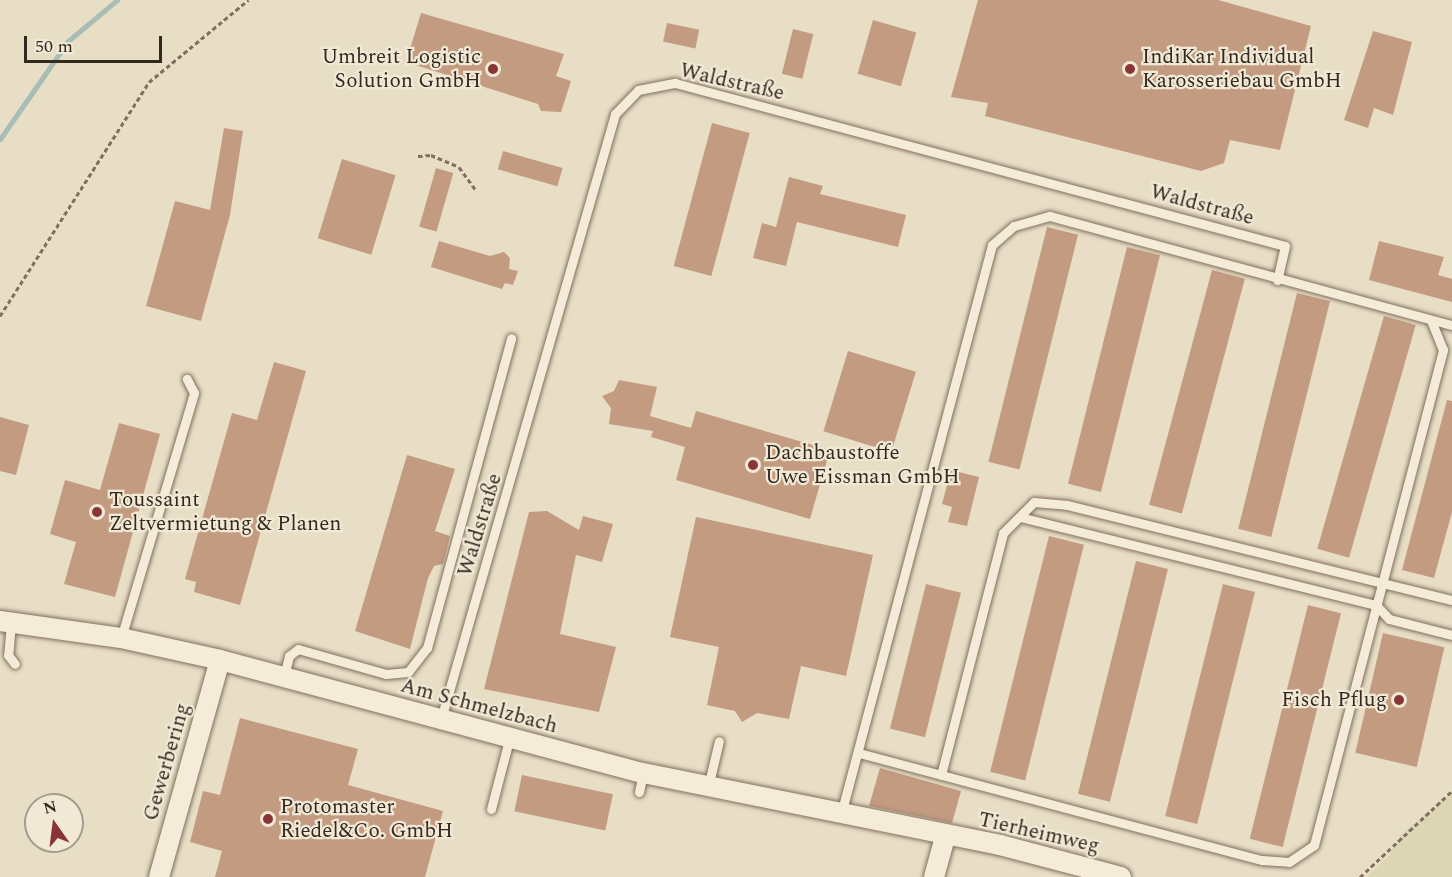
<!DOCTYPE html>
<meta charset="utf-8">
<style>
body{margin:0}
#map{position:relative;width:1452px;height:877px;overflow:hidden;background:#e8dec6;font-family:Spectral,serif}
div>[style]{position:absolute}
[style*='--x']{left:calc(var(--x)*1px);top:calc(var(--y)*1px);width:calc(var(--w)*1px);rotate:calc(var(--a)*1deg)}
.farmland>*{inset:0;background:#ddd6b4}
.stream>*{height:5px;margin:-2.5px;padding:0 2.5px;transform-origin:2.5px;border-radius:2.5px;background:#a7bdb6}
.building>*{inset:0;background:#c29b81;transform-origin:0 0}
.path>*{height:3px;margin-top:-1.5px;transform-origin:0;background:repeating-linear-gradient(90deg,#82705e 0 4.5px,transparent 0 7.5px)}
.roads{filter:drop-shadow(0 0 2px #82705e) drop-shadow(0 0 2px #82705e)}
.lane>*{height:9px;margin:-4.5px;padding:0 4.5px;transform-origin:4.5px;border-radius:4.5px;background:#f4ecd8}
.street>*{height:20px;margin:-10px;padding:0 10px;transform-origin:10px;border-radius:10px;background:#f4ecd8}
.dots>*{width:16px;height:16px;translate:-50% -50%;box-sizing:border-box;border:3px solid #f1e8d5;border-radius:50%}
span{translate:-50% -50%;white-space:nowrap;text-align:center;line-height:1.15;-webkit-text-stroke:4.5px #f1e8d5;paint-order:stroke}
.poi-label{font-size:21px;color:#342920}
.right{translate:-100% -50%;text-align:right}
.left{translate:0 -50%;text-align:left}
.street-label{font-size:21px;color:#342920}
.north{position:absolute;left:24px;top:793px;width:60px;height:60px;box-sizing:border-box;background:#f1e8d5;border:2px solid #a59c8d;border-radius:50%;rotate:346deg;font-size:16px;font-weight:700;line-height:24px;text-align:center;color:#342920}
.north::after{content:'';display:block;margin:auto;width:21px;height:27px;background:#893537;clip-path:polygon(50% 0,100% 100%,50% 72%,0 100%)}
.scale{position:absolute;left:24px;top:36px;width:138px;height:27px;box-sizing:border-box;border:3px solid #342920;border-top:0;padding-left:8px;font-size:18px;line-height:21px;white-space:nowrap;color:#342920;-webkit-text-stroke:4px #f1e8d5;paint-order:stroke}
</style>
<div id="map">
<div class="farmland">
<i style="clip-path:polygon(1452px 791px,1452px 877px,1366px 877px,1388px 857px,1401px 835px)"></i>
</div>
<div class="stream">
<i style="--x:0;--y:139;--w:119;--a:-55.2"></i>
<i style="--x:68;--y:41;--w:64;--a:-39.9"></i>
</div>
<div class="building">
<i style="clip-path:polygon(978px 0,1218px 0,1311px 26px,1280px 150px,1230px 140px,1224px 163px,1201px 171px,985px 116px,988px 103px,951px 97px)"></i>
<i style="clip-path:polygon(421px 13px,564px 54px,556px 76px,571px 81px,561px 112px,541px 111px,538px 104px,406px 62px)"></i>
<i style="left:873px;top:20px;width:45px;height:56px;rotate:16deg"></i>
<i style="left:667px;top:23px;width:33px;height:19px;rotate:12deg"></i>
<i style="left:793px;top:29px;width:21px;height:46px;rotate:14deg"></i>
<i style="clip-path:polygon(1373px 31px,1412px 42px,1393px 115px,1374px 108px,1368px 128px,1344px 120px)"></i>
<i style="left:712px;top:123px;width:39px;height:148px;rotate:15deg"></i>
<i style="clip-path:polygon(224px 128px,243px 131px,230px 215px,201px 321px,146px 306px,175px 201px,210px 210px)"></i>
<i style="left:503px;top:151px;width:62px;height:19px;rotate:16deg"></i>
<i style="left:342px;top:159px;width:56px;height:83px;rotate:17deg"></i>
<i style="left:436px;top:168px;width:18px;height:61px;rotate:16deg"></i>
<i style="clip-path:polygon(789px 177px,823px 186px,820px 194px,906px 215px,898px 247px,797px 222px,786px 266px,753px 258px,762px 223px,776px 227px)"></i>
<i style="left:1047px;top:227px;width:32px;height:242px;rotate:14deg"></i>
<i style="clip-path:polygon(439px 241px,490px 256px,504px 252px,510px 258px,509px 269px,518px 271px,513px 285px,505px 283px,502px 289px,431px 267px)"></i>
<i style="clip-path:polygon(1379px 241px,1444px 257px,1438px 275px,1452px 279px,1452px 302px,1369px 280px)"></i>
<i style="left:1127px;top:247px;width:34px;height:244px;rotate:14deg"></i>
<i style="left:1212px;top:270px;width:34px;height:243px;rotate:15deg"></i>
<i style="left:1297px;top:293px;width:34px;height:243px;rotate:14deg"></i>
<i style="left:1384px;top:316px;width:33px;height:242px;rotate:16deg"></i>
<i style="left:848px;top:351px;width:71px;height:84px;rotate:17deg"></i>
<i style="clip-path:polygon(274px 362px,306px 371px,240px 605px,194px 592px,196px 582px,185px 579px,232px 413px,257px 420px)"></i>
<i style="clip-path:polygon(619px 380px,657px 387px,650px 416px,691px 428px,696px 411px,830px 450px,810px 519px,676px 480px,685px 447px,651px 437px,653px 431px,609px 424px,611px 408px,602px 396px,614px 391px)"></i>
<i style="clip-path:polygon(1447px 400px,1452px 401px,1452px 512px,1434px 578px,1402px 570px)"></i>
<i style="clip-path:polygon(0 417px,29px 425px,16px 475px,0 471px)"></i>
<i style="clip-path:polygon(119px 423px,160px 434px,115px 597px,64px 584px,76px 542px,50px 534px,65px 480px,100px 490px)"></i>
<i style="clip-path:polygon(407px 455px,455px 469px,435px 531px,450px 536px,443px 564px,434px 566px,428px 578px,410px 649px,355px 631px)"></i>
<i style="clip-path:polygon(951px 470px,979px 477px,967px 526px,948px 522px,952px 507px,942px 504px)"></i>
<i style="clip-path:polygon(547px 511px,579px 530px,583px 516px,613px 524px,602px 562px,576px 555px,560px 634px,616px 647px,599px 712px,484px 689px,529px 512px)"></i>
<i style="clip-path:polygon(696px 517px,873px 555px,846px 676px,801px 666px,789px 719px,757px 713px,742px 722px,735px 711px,707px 705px,719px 647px,670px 637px)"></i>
<i style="left:1049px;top:536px;width:36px;height:243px;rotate:14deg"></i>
<i style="left:1136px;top:561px;width:33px;height:240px;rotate:14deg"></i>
<i style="left:926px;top:584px;width:36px;height:149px;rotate:14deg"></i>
<i style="left:1223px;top:584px;width:33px;height:239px;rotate:14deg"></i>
<i style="left:1308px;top:605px;width:34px;height:241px;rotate:14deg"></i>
<i style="left:1383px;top:633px;width:63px;height:123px;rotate:13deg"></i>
<i style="clip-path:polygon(240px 718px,358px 749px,348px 785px,443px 811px,425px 877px,215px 877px,222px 851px,190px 842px,203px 791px,220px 795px)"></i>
<i style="clip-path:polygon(880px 768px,961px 791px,952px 823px,869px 806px)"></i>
<i style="left:522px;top:775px;width:93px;height:37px;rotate:12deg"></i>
</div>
<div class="path">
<i style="--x:418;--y:156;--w:13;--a:-4"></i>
<i style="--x:431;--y:155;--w:30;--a:23"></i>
<i style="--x:459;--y:167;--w:29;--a:54"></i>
<i style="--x:0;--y:316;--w:277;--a:-57.5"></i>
<i style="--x:149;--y:82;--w:129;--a:-39.6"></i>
<i style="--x:1360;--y:877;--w:126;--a:-43.1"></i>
</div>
<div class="roads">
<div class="lane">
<i style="--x:1020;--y:517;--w:367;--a:13.9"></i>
<i style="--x:1376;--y:605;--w:19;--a:47"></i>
<i style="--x:1389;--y:619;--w:65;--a:14.3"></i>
<i style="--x:11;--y:623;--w:32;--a:95"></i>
<i style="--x:8;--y:655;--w:11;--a:52"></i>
<i style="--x:121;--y:638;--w:256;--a:-73.4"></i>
<i style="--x:194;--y:393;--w:16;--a:-117"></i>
<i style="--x:284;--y:676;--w:21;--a:-76"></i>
<i style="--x:289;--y:656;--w:11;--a:-38"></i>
<i style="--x:298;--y:649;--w:91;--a:15.9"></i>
<i style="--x:386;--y:674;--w:22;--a:-5"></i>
<i style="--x:408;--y:672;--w:31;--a:-52"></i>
<i style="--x:427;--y:648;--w:321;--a:-74.8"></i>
<i style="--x:441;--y:719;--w:630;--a:-73.95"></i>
<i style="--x:615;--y:114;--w:33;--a:-46"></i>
<i style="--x:638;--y:90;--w:38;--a:-11"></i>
<i style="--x:675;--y:83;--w:631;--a:14.96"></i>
<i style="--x:1285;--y:246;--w:35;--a:103"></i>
<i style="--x:859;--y:753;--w:417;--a:14.9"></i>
<i style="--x:1262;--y:860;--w:27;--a:4"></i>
<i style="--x:1289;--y:862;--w:30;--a:-34"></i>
<i style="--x:1314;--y:845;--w:512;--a:-75.39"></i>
<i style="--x:1443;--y:350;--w:32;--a:-112"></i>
<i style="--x:941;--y:775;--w:250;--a:-75.6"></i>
<i style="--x:1003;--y:533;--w:44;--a:-45"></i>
<i style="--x:1034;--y:502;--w:33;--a:5"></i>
<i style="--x:1067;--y:505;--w:397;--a:13.9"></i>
<i style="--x:708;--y:787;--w:47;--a:-76.6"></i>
<i style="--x:639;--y:792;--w:19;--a:-78"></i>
<i style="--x:491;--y:809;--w:71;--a:-75.4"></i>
<i style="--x:841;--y:814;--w:589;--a:-75.14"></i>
<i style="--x:992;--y:245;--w:29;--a:-41"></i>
<i style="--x:1014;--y:226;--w:37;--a:-16"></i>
<i style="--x:1050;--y:216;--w:417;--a:15.2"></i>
</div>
<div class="street">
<i style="--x:0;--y:621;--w:122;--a:8"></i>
<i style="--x:121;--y:638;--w:101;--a:12.5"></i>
<i style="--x:220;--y:660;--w:438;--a:15"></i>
<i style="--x:643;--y:773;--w:364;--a:11.4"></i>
<i style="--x:1000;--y:845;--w:125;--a:14.8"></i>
<i style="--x:159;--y:877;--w:225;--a:-74.3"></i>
<i style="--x:934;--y:877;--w:41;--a:-74.6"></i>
</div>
</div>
<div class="dots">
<i style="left:493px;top:69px;background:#893537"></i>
<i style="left:1130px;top:69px;background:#893537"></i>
<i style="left:753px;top:465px;background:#893537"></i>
<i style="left:97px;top:512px;background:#893537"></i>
<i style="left:1399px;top:700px;background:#893537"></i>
<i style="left:268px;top:819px;background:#893537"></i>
</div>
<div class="poi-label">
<span class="right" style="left:481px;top:69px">Umbreit Logistic<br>Solution GmbH</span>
<span class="left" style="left:1142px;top:69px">IndiKar Individual<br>Karosseriebau GmbH</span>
<span class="left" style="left:765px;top:465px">Dachbaustoffe<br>Uwe Eissman GmbH</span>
<span class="left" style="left:109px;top:512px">Toussaint<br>Zeltvermietung &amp; Planen</span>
<span class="right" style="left:1387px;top:700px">Fisch Pflug</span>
<span class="left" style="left:280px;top:819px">Protomaster<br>Riedel&amp;Co. GmbH</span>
</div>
<div class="street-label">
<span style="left:732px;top:82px;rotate:13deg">Waldstraße</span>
<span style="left:1202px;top:205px;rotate:15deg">Waldstraße</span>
<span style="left:480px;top:525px;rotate:-73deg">Waldstraße</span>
<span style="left:479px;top:706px;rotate:15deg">Am Schmelzbach</span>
<span style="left:167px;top:762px;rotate:-74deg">Gewerbering</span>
<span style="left:1039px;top:833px;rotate:13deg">Tierheimweg</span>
</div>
<div class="north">N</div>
<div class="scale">50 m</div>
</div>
